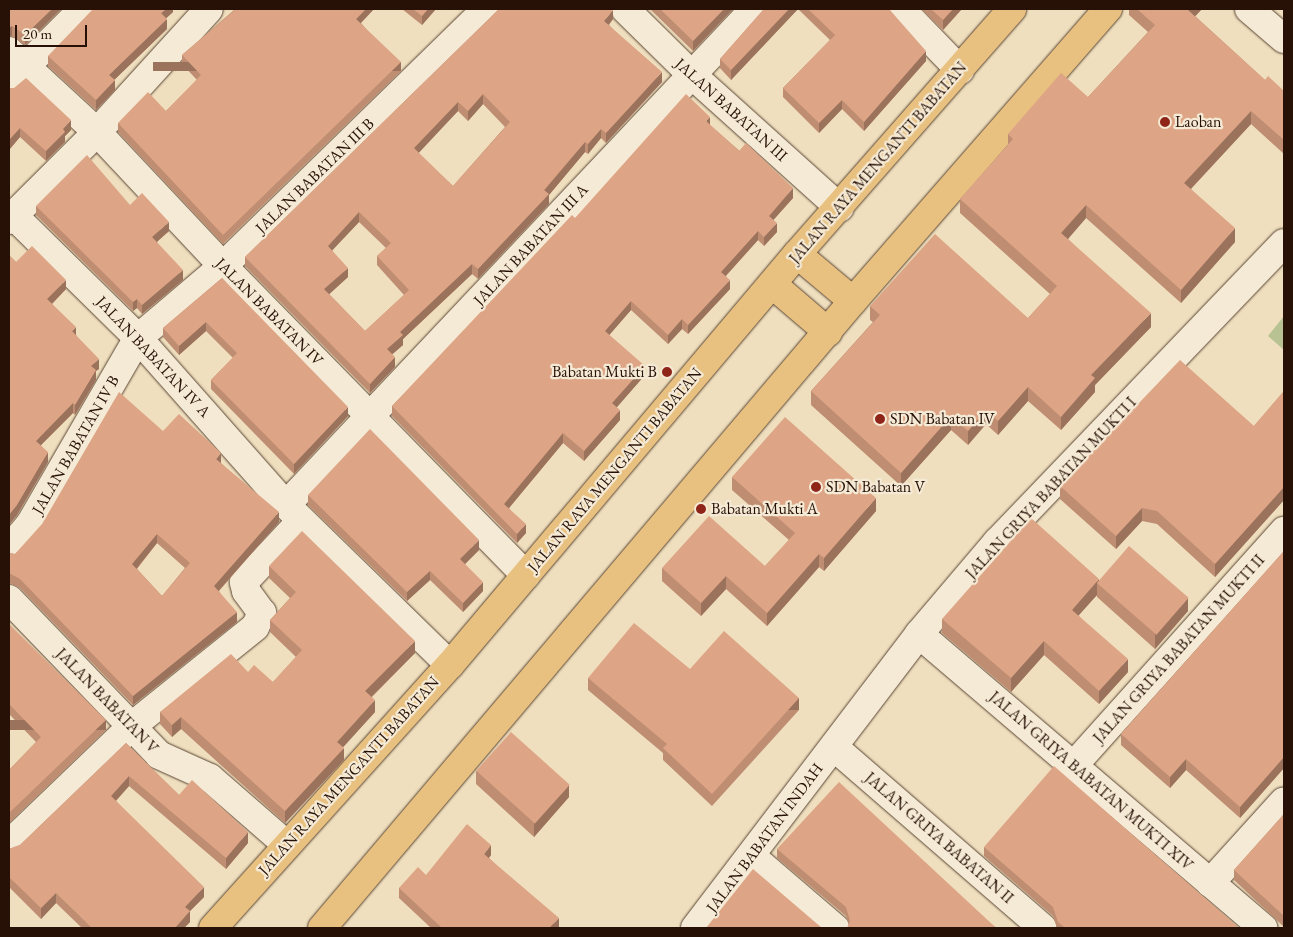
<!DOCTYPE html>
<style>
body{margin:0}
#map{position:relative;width:1293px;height:937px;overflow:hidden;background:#efdfbe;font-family:"EB Garamond",serif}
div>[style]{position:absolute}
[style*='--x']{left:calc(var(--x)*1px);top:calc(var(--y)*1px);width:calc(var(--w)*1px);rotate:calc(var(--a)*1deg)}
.green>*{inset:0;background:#b8c292}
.roads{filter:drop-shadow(0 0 1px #594434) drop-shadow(0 0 1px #594434)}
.minor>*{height:28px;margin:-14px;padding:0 14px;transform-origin:14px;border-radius:14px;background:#f5ead5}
.major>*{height:28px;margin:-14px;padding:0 14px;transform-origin:14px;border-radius:14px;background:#e8c07f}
.wall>*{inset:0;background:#be8d72}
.shaded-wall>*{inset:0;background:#9b735d;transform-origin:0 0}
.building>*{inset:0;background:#dda485;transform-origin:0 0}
.dots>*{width:14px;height:14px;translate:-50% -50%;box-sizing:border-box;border:2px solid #f5ead5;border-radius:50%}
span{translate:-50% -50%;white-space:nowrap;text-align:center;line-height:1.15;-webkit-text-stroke:4.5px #f5ead5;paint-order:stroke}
.street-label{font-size:16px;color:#271106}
.poi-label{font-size:16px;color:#271106}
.left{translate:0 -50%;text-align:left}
.right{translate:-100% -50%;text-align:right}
.frame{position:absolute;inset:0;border:10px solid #271106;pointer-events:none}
.scale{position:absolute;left:15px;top:25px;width:72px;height:22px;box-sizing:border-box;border:2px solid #271106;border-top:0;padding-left:6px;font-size:15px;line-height:18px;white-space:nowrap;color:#271106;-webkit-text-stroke:4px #f5ead5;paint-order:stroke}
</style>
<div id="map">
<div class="green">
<i style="clip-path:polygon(1284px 316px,1284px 350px,1268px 336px)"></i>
</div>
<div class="roads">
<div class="minor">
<i style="--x:625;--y:9;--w:93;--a:44.6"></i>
<i style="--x:691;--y:74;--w:200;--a:42"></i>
<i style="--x:901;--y:9;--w:85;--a:46"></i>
<i style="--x:1249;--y:9;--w:46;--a:40.6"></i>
<i style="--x:9;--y:51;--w:120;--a:42.6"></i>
<i style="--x:97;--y:132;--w:184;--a:46.8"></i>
<i style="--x:223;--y:266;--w:433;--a:45.6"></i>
<i style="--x:9;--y:83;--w:105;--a:-45"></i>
<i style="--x:13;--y:215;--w:175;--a:44.5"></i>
<i style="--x:138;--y:338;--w:223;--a:48.5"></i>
<i style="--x:286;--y:505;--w:229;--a:44.3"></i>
<i style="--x:9;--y:220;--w:124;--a:-45"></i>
<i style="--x:97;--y:132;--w:166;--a:-47.7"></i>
<i style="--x:286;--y:505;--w:682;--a:-46.66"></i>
<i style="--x:9;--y:549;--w:33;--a:-50"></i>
<i style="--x:30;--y:524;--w:215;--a:-59.9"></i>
<i style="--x:138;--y:338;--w:111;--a:-40.3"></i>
<i style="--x:223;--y:266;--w:368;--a:-44.3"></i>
<i style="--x:9;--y:599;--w:216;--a:46.1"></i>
<i style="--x:159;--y:755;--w:56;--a:24.3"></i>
<i style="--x:210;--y:778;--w:101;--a:41"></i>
<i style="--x:919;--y:634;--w:453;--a:40.5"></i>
<i style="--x:834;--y:747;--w:276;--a:40.9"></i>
<i style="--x:1073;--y:766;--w:316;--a:-48.1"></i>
<i style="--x:9;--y:844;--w:170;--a:-43.8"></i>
<i style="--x:132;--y:726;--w:158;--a:-38.8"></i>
<i style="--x:255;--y:627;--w:16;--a:-63"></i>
<i style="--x:262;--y:613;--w:27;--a:-126"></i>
<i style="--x:246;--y:591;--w:9;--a:-103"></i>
<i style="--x:244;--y:582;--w:83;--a:-46.9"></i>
<i style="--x:751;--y:856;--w:111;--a:40.6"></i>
<i style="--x:1210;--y:883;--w:110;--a:-47.9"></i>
<i style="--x:695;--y:928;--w:370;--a:-52.7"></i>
<i style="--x:919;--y:634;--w:121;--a:-49.7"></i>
<i style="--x:997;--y:542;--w:414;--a:-46.2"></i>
</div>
<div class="major">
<i style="--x:797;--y:254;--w:73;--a:40"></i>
<i style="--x:772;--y:284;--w:74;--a:40.6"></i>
<i style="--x:213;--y:928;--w:354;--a:-48"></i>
<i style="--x:450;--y:665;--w:538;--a:-49.83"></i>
<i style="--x:797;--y:254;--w:326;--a:-48.7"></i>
<i style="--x:322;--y:928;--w:822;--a:-49.74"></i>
<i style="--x:853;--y:301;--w:388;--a:-48.9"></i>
</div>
</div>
<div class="wall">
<i style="clip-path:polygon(9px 9px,61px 9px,25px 45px,12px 36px)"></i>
<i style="clip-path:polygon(173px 9px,173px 12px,166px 18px,167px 29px,114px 80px,115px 90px,96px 110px,48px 66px,48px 56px)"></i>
<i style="clip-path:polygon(234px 9px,374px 9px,361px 23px,401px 71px,223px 244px,118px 132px,118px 123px,166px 111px,197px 80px,182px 64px,182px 55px,234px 10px)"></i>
<i style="clip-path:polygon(402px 9px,436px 9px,422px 25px)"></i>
<i style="clip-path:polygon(650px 9px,733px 9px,693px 51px)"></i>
<i style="clip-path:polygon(764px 9px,889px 9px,926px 61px,864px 131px,842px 109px,819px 133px,783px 97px,783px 88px,830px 40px,798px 9px,731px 80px,720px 68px,720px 59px)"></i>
<i style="clip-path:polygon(921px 9px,961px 9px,961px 10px,943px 30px)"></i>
<i style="clip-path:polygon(1129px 9px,1202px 9px,1195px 16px,1265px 80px,1284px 91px,1284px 154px,1251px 124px,1191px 189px,1235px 242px,1181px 303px,1086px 218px,1068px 239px,1151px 327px,1095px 385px,1095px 392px,1061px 430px,1028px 401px,998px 435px,986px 424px,968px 445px,951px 430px,901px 486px,811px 405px,811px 391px,873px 322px,870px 320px,870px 306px,1028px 318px,1050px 294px,960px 213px,960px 199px,1008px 146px,1008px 134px,1088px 97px,1148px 32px,1129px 15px)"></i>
<i style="clip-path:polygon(evenodd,497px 11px,613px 19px,609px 25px,662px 82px,606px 143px,601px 138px,588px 154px,585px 152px,549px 195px,549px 204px,478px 279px,472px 274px,403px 339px,403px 345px,392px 354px,395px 367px,370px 393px,245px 266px,245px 257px,497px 11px,483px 104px,505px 127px,453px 186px,418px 153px,458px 111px,468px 121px,483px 104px,497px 11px,359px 222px,386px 248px,377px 256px,377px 265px,404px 295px,365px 331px,329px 294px,348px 277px,332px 250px,359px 222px)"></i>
<i style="clip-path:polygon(9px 88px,71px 130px,65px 136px,65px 142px,46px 161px,20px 137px,9px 150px)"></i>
<i style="clip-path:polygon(710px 125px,793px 198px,773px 220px,777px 232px,764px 246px,758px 240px,726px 276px,730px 289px,688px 334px,682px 329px,668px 344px,631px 310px,609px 335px,645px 375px,616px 407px,620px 420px,584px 461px,563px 443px,509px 508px,526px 533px,517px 543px,392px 416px,392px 406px,575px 218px)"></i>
<i style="clip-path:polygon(36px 206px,169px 231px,157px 242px,183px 280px,142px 314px,137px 308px,133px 311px,36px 215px)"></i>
<i style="clip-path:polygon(9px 255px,16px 262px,66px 289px,52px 304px,76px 335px,99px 369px,96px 371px,96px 380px,75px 415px,73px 413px,41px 445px,48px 462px,17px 515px,9px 525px)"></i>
<i style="clip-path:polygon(222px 278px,348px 416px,294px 474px,211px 389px,211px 380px,233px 358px,206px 331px,179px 355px,163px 337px,163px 328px)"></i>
<i style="clip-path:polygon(1284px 391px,1284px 500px,1215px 577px,1157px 524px,1142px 521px,1116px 549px,1060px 499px,1060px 486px,1254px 426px)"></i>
<i style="clip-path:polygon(evenodd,163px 431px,221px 462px,221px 463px,279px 522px,219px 591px,237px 622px,133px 705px,20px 588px,9px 583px,9px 553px,15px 554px,163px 431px,157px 543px,185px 568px,162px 596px,137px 569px,157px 543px)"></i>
<i style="clip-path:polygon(732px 477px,876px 511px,824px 571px,819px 567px,767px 626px,726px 589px,701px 616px,662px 581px,662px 568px,765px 566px,789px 540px,732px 490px)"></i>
<i style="clip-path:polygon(308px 495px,479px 550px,465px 564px,483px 591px,463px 612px,430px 580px,407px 601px,308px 505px)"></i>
<i style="clip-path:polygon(1284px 551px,1284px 768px,1240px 818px,1186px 770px,1170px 788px,1121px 745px,1121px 734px)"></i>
<i style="clip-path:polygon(269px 566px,415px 653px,372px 697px,375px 712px,343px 747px,344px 760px,285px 823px,181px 729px,172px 737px,160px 724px,160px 712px,248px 672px,273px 682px,296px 657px,270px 632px,270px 620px,290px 598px,269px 578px)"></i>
<i style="clip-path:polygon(1099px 581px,1188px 611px,1155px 649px,1097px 597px,1097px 595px,1078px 615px,1128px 672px,1099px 704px,1044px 655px,1011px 692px,942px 633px,942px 619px)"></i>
<i style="clip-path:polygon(9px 624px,106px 730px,9px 823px,9px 770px,36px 742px,9px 714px)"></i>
<i style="clip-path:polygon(690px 669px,799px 710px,712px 806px,663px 760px,663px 753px,588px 690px,588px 678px)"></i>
<i style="clip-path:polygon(126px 743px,179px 795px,248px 843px,226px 869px,129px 786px,116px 801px,204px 897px,190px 911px,190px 922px,184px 928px,82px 928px,56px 903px,41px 919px,9px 887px,9px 849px,20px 845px)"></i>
<i style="clip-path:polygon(476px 771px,569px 797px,534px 837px,476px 784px)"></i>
<i style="clip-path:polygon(1284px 814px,1284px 927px,1234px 880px,1234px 870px)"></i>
<i style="clip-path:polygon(984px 847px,1239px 928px,1057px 928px,1053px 916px,984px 856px)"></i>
<i style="clip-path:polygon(777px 849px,993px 925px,849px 925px,846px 916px,777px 858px)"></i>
<i style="clip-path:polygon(491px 855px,489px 858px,559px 928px,431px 928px,399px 898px,399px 888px,426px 875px)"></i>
</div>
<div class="shaded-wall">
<i style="clip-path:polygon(52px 9px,61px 9px,25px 45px,25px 35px)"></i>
<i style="clip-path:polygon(166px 9px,173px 9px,173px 12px,161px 23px,161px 13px)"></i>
<i style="clip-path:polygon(366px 9px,374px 9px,356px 28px,356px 19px)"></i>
<i style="clip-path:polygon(428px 9px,436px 9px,422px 25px,422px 16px)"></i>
<i style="clip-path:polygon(724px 9px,733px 9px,693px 51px,693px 41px)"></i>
<i style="clip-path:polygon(789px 9px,798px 9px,731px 80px,731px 70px)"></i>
<i style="clip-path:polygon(953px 9px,961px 9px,961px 10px,943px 30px,943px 20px)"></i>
<i style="clip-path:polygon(1190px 9px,1202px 9px,1188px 24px,1188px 10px)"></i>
<i style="clip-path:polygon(613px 10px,613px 19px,604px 30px,604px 21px)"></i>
<i style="clip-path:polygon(167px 19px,167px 29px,109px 85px,109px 75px)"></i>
<i style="clip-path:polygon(12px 26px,12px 36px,9px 37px,9px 27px)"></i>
<i style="clip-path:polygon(926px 51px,926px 61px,864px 131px,864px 122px)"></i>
<i style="left:401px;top:62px;width:9px;height:248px;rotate:90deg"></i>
<i style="clip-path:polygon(662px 72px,662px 82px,606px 143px,606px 133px)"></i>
<i style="clip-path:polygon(115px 80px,115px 90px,96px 110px,96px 100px)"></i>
<i style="clip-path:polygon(483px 94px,483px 104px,468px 121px,468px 111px)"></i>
<i style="clip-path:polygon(842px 100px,842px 109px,819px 133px,819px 123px)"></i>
<i style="clip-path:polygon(458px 102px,458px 111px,414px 158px,414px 148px)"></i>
<i style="clip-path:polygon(1251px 111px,1251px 124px,1184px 196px,1184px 183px)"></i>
<i style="clip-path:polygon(710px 117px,710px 127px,706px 121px)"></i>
<i style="clip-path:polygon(71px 120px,71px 130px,65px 136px,65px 142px,46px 161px,46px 151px,63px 129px)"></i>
<i style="clip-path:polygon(20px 128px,20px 137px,9px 150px,9px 140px)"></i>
<i style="clip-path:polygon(601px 129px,601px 138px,588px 154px,588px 144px)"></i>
<i style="clip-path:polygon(585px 142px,585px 152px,549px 195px,549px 204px,478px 279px,478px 269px)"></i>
<i style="clip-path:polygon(793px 188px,793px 198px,769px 225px,769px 216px)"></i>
<i style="clip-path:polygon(1086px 205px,1086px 218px,1061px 247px,1061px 233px)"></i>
<i style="clip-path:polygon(359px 212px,359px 222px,328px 255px,328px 246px)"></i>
<i style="clip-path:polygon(169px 222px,169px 231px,152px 246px,152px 237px)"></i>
<i style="clip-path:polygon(777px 223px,777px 232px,764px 246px,764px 237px)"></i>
<i style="clip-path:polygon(1235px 228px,1235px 242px,1181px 303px,1181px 290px)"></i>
<i style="clip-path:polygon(758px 231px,758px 240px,721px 281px,721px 272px)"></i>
<i style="clip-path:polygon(472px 264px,472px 274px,403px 339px,403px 345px,387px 359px,387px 349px,400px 332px)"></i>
<i style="clip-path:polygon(348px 268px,348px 277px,324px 299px,324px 289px)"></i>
<i style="clip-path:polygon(183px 270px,183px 280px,142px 314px,142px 305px)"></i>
<i style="clip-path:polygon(66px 280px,66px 289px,47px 309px,47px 299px)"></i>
<i style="clip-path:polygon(730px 280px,730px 289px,688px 334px,688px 325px)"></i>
<i style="clip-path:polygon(137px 299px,137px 308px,133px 311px,133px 302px)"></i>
<i style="clip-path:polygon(631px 301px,631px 310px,605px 340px,605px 331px)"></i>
<i style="clip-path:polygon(1151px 313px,1151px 327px,1095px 385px,1095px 392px,1061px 430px,1061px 417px,1091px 375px)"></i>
<i style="clip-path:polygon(682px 319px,682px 329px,668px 344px,668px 335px)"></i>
<i style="clip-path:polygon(206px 322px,206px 331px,179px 355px,179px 346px)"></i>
<i style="clip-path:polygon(76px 327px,76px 337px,72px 331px)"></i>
<i style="clip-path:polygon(395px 357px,395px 367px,370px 393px,370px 384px)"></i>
<i style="clip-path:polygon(99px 359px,99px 369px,96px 371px,96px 380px,75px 415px,75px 405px,91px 366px)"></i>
<i style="clip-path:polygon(645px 366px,645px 375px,612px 413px,612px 403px)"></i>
<i style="clip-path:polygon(1028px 387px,1028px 401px,998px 435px,998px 421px)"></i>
<i style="clip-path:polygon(73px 403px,73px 413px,36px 450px,36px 441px)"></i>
<i style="clip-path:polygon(348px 407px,348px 416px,294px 474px,294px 464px)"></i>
<i style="clip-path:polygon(620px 410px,620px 420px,584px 461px,584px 451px)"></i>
<i style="clip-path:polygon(986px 410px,986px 424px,968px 445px,968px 431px)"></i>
<i style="clip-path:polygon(951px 416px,951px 430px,901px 486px,901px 473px)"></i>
<i style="clip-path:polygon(563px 433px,563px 443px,504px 514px,504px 504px)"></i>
<i style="clip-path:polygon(48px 452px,48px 462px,17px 515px,9px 525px,9px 515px)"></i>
<i style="clip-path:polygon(221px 453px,221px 462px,216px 468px,216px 459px)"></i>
<i style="clip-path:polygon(1284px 487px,1284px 500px,1215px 577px,1215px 564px)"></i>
<i style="clip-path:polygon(876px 498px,876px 511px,824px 571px,824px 558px)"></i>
<i style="clip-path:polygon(1142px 508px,1142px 521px,1116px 549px,1116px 536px)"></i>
<i style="clip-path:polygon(279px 512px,279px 522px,214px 596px,214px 586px)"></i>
<i style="clip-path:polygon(526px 524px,526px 533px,517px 543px,517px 534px)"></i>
<i style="clip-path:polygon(157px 534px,157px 543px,132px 574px,132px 564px)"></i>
<i style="clip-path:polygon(479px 540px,479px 550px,460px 569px,460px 559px)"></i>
<i style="clip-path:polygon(819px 554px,819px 567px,767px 626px,767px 613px)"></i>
<i style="clip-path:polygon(430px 571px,430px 580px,407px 601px,407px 592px)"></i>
<i style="clip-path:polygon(726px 576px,726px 589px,701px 616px,701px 603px)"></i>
<i style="clip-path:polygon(1099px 579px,1099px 584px,1097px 583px,1097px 595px,1072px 623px,1072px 610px)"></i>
<i style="clip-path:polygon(483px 582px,483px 591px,463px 612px,463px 603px)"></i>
<i style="clip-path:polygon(1188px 598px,1188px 611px,1155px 649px,1155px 635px)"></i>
<i style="clip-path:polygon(237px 612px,237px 622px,133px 705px,133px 696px)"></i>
<i style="clip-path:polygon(415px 641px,415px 653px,365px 703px,365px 691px)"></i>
<i style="clip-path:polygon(1044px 641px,1044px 655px,1011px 692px,1011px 678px)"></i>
<i style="clip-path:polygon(1128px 659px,1128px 672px,1099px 704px,1099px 691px)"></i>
<i style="left:799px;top:698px;width:12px;height:130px;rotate:90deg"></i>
<i style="clip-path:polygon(375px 700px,375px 712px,337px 754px,337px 742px)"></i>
<i style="clip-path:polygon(181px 717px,181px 729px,172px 737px,172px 725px)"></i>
<i style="left:106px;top:720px;width:10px;height:134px;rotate:90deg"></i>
<i style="clip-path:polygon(344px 748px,344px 760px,285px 823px,285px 811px)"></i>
<i style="clip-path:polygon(1284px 757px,1284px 768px,1240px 818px,1240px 807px)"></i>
<i style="clip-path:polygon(1186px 759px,1186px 770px,1170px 788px,1170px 777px)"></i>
<i style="clip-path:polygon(129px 776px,129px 786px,111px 806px,111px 796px)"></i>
<i style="clip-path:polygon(569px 785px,569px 797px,534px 837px,534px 824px)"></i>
<i style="clip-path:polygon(248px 832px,248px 843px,226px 869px,226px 858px)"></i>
<i style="clip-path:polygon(491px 845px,491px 855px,484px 864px,484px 854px)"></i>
<i style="clip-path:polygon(204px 887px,204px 897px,190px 911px,190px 922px,184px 928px,175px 928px,185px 907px)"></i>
<i style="clip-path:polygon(56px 893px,56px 903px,41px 919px,41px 908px)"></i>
<i style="clip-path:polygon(559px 918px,559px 928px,549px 928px)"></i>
</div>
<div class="building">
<i style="clip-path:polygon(9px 9px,52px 9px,25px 35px,12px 26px,9px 27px)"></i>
<i style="clip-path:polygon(93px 9px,166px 9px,161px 13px,167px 19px,109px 75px,115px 80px,96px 100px,48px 56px)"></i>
<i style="clip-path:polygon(236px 9px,366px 9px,356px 19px,401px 62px,223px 235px,118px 123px,148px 92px,166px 111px,201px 75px,182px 55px)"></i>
<i style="clip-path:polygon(413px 9px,428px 9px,422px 16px)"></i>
<i style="clip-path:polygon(evenodd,498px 9px,613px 9px,613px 10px,604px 21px,662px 72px,606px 133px,601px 129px,588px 144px,585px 142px,544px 190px,549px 194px,478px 269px,472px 264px,400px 332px,403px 335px,387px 349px,395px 357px,370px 384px,245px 257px,497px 11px,498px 9px,483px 94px,510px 122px,453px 186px,414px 148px,458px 102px,468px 111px,483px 94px,498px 9px,359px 212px,391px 243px,377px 256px,409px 290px,365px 331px,324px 289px,348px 268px,328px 246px,359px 212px)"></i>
<i style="clip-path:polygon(660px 9px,724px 9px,693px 41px)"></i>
<i style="clip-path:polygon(764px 9px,789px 9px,731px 70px,720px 59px)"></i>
<i style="clip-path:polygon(808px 9px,889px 9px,926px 51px,864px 122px,842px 100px,819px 123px,783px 88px,835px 35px)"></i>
<i style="clip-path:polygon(931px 9px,953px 9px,943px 20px)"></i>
<i style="clip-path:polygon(1137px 9px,1190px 9px,1188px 10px,1265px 80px,1268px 76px,1284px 91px,1284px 140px,1251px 111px,1184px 183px,1235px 228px,1181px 290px,1086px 205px,1061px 233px,1151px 313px,1091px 375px,1095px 378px,1061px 417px,1028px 387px,998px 421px,986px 410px,968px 431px,951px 416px,901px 473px,811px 391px,880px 315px,870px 306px,935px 234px,1028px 318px,1057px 286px,960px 199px,1013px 139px,1008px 134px,1061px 73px,1088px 97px,1155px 25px)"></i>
<i style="clip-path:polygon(26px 78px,71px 120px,63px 129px,65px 132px,46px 151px,20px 128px,9px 140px,9px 88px,14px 88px)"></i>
<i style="clip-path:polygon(686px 94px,710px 117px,706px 121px,739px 151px,746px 143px,793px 188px,769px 216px,777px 223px,764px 237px,758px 231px,721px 272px,730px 280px,688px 325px,682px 319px,668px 335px,631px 301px,605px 331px,645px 366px,612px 403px,620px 410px,584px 451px,563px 433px,504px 504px,526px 524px,517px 534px,392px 406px,572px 215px,575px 218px)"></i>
<i style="clip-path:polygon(87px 155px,130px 205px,142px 193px,169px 222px,152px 237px,183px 270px,142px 305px,137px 299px,133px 302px,36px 206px)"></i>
<i style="clip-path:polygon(32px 246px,66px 280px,47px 299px,76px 327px,72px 331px,99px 359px,91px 366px,96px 370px,75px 405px,73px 403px,36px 441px,48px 452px,17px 505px,9px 515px,9px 255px,16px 262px)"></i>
<i style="clip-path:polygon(222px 278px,348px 407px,294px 464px,211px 380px,237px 353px,206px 322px,179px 346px,163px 328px)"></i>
<i style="clip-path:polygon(1180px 360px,1254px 426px,1284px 391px,1284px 487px,1215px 564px,1157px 511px,1142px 508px,1116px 536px,1060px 486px)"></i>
<i style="clip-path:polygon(evenodd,119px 392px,163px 431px,179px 414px,221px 453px,216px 459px,279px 512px,214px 586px,237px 612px,133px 696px,20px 579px,9px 573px,9px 553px,15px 554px,42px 524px,119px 392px,157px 534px,190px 563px,162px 596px,132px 564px,157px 534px)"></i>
<i style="clip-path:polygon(785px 417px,876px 498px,824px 558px,819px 554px,767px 613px,726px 576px,701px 603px,662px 568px,709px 516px,765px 566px,795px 533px,732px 477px)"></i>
<i style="clip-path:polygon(370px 429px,479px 540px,460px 559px,483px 582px,463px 603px,430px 571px,407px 592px,308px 495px)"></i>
<i style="clip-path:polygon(1031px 518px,1099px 579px,1072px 610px,1128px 659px,1099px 691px,1044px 641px,1011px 678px,942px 619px)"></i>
<i style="clip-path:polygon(302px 531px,415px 641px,365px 691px,375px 700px,337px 742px,344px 748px,285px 811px,181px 717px,172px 725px,160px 712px,231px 654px,248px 672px,254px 665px,273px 682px,302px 650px,270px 620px,296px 592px,269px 566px)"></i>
<i style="left:1129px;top:546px;width:79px;height:49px;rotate:41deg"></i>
<i style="clip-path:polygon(1284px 551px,1284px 757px,1240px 807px,1186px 759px,1170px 777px,1121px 734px)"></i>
<i style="clip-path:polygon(634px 623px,690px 669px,724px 631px,799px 698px,712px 794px,663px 748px,667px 744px,588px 678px)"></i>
<i style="clip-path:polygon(9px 624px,106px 720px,9px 813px,9px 770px,41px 737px,9px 704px)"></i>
<i style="left:511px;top:732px;width:79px;height:52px;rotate:42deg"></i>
<i style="clip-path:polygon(126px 743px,179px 795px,192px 780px,248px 832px,226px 858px,129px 776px,111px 796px,204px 887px,185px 907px,190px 911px,175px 928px,92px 928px,56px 893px,41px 908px,9px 877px,9px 849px,20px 845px)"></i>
<i style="clip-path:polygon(1054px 766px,1239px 928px,1065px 928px,1058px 922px,1053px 907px,984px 847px)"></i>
<i style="clip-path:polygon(839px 782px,993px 925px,997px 928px,847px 928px,850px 921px,846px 907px,777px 849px)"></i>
<i style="clip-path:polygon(1284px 814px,1284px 916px,1234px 870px)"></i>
<i style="clip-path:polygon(467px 824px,491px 845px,484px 854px,559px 918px,549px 928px,442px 928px,399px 888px,418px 867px,426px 875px)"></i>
<i style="clip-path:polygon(753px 869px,822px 928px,706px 928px)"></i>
</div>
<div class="dots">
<i style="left:1165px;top:122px;background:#8f2418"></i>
<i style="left:667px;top:372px;background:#8f2418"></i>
<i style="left:880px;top:419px;background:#8f2418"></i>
<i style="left:816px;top:487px;background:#8f2418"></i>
<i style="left:701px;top:509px;background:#8f2418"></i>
</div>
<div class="street-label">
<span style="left:731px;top:110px;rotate:42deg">JALAN BABATAN III</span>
<span style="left:878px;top:163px;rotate:-49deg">JALAN RAYA MENGANTI BABATAN</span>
<span style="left:315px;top:176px;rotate:-44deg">JALAN BABATAN III B</span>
<span style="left:531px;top:245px;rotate:-47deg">JALAN BABATAN III A</span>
<span style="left:269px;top:312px;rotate:45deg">JALAN BABATAN IV</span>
<span style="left:153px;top:357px;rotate:47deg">JALAN BABATAN IV A</span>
<span style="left:76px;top:445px;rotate:-60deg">JALAN BABATAN IV B</span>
<span style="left:615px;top:470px;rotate:-50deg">JALAN RAYA MENGANTI BABATAN</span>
<span style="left:1051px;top:488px;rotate:-47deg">JALAN GRIYA BABATAN MUKTI I</span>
<span style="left:1179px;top:649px;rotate:-48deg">JALAN GRIYA BABATAN MUKTI II</span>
<span style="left:107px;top:701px;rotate:46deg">JALAN BABATAN V</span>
<span style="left:349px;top:776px;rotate:-48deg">JALAN RAYA MENGANTI BABATAN</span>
<span style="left:1091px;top:781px;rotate:41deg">JALAN GRIYA BABATAN MUKTI XIV</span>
<span style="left:765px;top:838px;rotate:-53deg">JALAN BABATAN INDAH</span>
<span style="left:939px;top:838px;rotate:41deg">JALAN GRIYA BABATAN II</span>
</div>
<div class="poi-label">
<span class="left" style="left:1175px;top:122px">Laoban</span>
<span class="right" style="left:657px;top:372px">Babatan Mukti B</span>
<span class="left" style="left:890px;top:419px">SDN Babatan IV</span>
<span class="left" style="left:826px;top:487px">SDN Babatan V</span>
<span class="left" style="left:711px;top:509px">Babatan Mukti A</span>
</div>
<div class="frame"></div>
<div class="scale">20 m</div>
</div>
